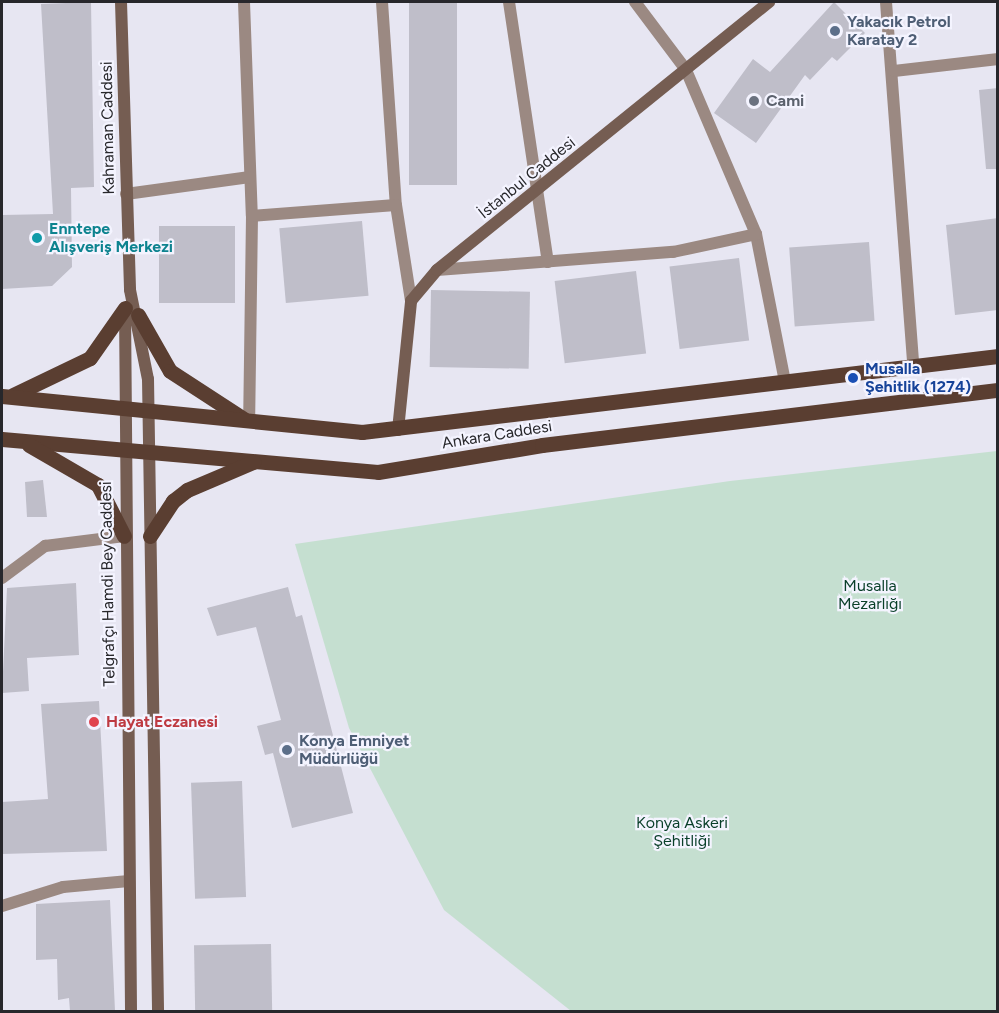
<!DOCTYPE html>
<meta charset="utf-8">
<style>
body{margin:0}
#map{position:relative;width:999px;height:1013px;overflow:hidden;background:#e7e6f2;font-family:Figtree,sans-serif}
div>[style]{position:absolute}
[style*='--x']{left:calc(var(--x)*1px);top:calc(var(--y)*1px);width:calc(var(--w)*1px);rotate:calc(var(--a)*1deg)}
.green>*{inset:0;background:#c5dfd0}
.building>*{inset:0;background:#bfbec9;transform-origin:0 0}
.street>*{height:12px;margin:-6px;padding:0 6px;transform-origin:6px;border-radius:6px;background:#9b8982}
.secondary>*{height:12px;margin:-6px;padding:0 6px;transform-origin:6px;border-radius:6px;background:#755d52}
.primary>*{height:15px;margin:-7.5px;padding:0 7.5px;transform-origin:7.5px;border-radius:7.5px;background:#5a3e31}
.dots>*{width:16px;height:16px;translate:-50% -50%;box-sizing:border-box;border:3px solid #f4f4ff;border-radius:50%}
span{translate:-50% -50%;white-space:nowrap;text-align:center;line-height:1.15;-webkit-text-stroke:4.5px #f4f4ff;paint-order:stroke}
.service-label{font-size:16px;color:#4e5e75;font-weight:700}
.left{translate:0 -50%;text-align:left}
.worship-label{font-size:16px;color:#5b616d;font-weight:700}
.street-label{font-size:16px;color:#27272b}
.culture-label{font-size:16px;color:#0d838f;font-weight:700}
.transit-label{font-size:16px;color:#164399;font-weight:700}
.park-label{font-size:16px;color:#093f29}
.health-label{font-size:16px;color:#be3a42;font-weight:700}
.frame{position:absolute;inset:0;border:3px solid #27272b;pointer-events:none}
</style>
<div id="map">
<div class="green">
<i style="clip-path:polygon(997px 451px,997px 1011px,571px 1011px,444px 910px,349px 728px,295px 544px,730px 481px)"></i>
</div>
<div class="building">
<i style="clip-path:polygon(91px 2px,94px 187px,71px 188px,72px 267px,52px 286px,2px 289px,2px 215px,53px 214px,41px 4px)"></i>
<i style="left:409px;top:2px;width:48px;height:183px"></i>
<i style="clip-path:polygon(834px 2px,865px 33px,837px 61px,832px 57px,810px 80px,805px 75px,756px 143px,714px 113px,753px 59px,770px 72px)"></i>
<i style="clip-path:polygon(998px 88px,998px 169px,986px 169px,979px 90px)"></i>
<i style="clip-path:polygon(998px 218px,998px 310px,955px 315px,946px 225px)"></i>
<i style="left:362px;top:221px;width:75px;height:83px;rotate:85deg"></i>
<i style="left:159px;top:226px;width:76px;height:77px"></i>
<i style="left:869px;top:242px;width:79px;height:80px;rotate:86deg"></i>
<i style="left:739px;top:258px;width:83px;height:70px;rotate:83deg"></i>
<i style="left:636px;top:271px;width:83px;height:82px;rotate:83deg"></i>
<i style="left:431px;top:290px;width:99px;height:77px;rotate:1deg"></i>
<i style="clip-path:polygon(43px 480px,47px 517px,27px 517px,25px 482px)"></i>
<i style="clip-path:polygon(76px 583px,79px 655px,27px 658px,29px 691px,2px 693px,7px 588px)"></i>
<i style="clip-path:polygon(288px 587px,296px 617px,302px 615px,353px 813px,292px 828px,273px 753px,265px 755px,257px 726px,281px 720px,256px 627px,217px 636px,207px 608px)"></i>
<i style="clip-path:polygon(99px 701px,107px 851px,2px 854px,2px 802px,48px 799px,41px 704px)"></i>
<i style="left:242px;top:781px;width:116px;height:51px;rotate:88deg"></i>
<i style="clip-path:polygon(110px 900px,115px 1011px,70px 1011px,69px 998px,58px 1000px,57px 959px,36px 960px,36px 904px)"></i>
<i style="left:271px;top:944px;width:67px;height:77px;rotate:89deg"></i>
</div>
<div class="street">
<i style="--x:244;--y:2;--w:214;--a:87.9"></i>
<i style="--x:252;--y:216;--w:206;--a:90.8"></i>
<i style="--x:382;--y:2;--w:203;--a:86.1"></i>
<i style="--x:396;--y:205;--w:97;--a:81.1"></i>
<i style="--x:509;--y:2;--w:263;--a:81.5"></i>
<i style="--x:635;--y:2;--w:85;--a:53.1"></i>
<i style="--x:686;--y:70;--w:178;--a:66.9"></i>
<i style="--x:756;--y:234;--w:151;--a:78.9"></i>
<i style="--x:886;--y:2;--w:364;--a:85.7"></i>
<i style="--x:894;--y:71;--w:105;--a:-6.6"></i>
<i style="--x:126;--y:194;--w:125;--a:-7.8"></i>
<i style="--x:252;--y:216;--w:144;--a:-4.4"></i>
<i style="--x:437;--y:270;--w:237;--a:-4.4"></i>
<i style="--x:673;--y:252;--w:85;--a:-12.2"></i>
<i style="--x:2;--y:578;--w:54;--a:-36.7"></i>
<i style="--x:45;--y:546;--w:80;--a:-7.2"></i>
<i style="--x:2;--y:906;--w:64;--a:-17.3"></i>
<i style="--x:63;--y:887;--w:66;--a:-5.2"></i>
</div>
<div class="secondary">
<i style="--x:121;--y:2;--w:288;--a:88.2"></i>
<i style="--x:130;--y:290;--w:91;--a:78.6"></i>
<i style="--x:148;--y:379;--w:633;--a:89.09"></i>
<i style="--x:125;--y:308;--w:704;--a:89.51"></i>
<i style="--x:398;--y:430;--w:130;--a:-84.2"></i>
<i style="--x:411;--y:301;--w:40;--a:-50"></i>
<i style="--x:437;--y:270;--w:427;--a:-38.9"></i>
</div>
<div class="primary">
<i style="--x:138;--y:315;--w:64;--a:60.3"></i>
<i style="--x:170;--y:371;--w:88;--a:33"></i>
<i style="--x:13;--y:395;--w:85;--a:-25.7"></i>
<i style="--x:90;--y:358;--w:61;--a:-55"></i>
<i style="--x:2;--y:396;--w:362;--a:5.7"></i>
<i style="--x:362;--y:432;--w:641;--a:-6.81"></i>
<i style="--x:2;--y:439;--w:377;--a:5"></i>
<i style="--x:378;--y:472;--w:166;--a:-9.3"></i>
<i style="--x:542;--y:445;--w:459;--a:-6.9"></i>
<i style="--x:29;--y:445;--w:80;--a:30.1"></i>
<i style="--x:98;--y:485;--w:57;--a:63"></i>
<i style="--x:150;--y:536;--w:42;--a:-56.7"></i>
<i style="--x:173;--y:501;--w:18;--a:-38"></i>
<i style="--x:187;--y:490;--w:72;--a:-23"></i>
</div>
<div class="dots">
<i style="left:835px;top:31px;background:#5c6f8a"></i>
<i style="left:754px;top:101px;background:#6b7280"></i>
<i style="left:37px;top:238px;background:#0f9aa8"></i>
<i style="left:853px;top:378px;background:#1a4fb4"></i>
<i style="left:94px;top:722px;background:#e0444e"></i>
<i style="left:287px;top:750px;background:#5c6f8a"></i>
</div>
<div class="service-label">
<span class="left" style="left:847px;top:31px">Yakacık Petrol<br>Karatay 2</span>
<span class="left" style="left:299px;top:750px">Konya Emniyet<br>Müdürlüğü</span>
</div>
<div class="worship-label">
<span class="left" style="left:766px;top:101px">Cami</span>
</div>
<div class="street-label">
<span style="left:108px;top:128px;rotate:-91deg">Kahraman Caddesi</span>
<span style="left:527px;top:178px;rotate:-39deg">İstanbul Caddesi</span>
<span style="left:497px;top:435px;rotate:-9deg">Ankara Caddesi</span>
<span style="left:108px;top:584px;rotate:-91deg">Telgrafçı Hamdi Bey Caddesi</span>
</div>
<div class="culture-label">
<span class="left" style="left:49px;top:238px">Enntepe<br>Alışveriş Merkezi</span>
</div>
<div class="transit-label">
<span class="left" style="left:865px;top:378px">Musalla<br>Şehitlik (1274)</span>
</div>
<div class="park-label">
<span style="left:870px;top:595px">Musalla<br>Mezarlığı</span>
<span style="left:682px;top:832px">Konya Askeri<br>Şehitliği</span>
</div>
<div class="health-label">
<span class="left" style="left:106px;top:722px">Hayat Eczanesi</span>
</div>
<div class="frame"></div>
</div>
